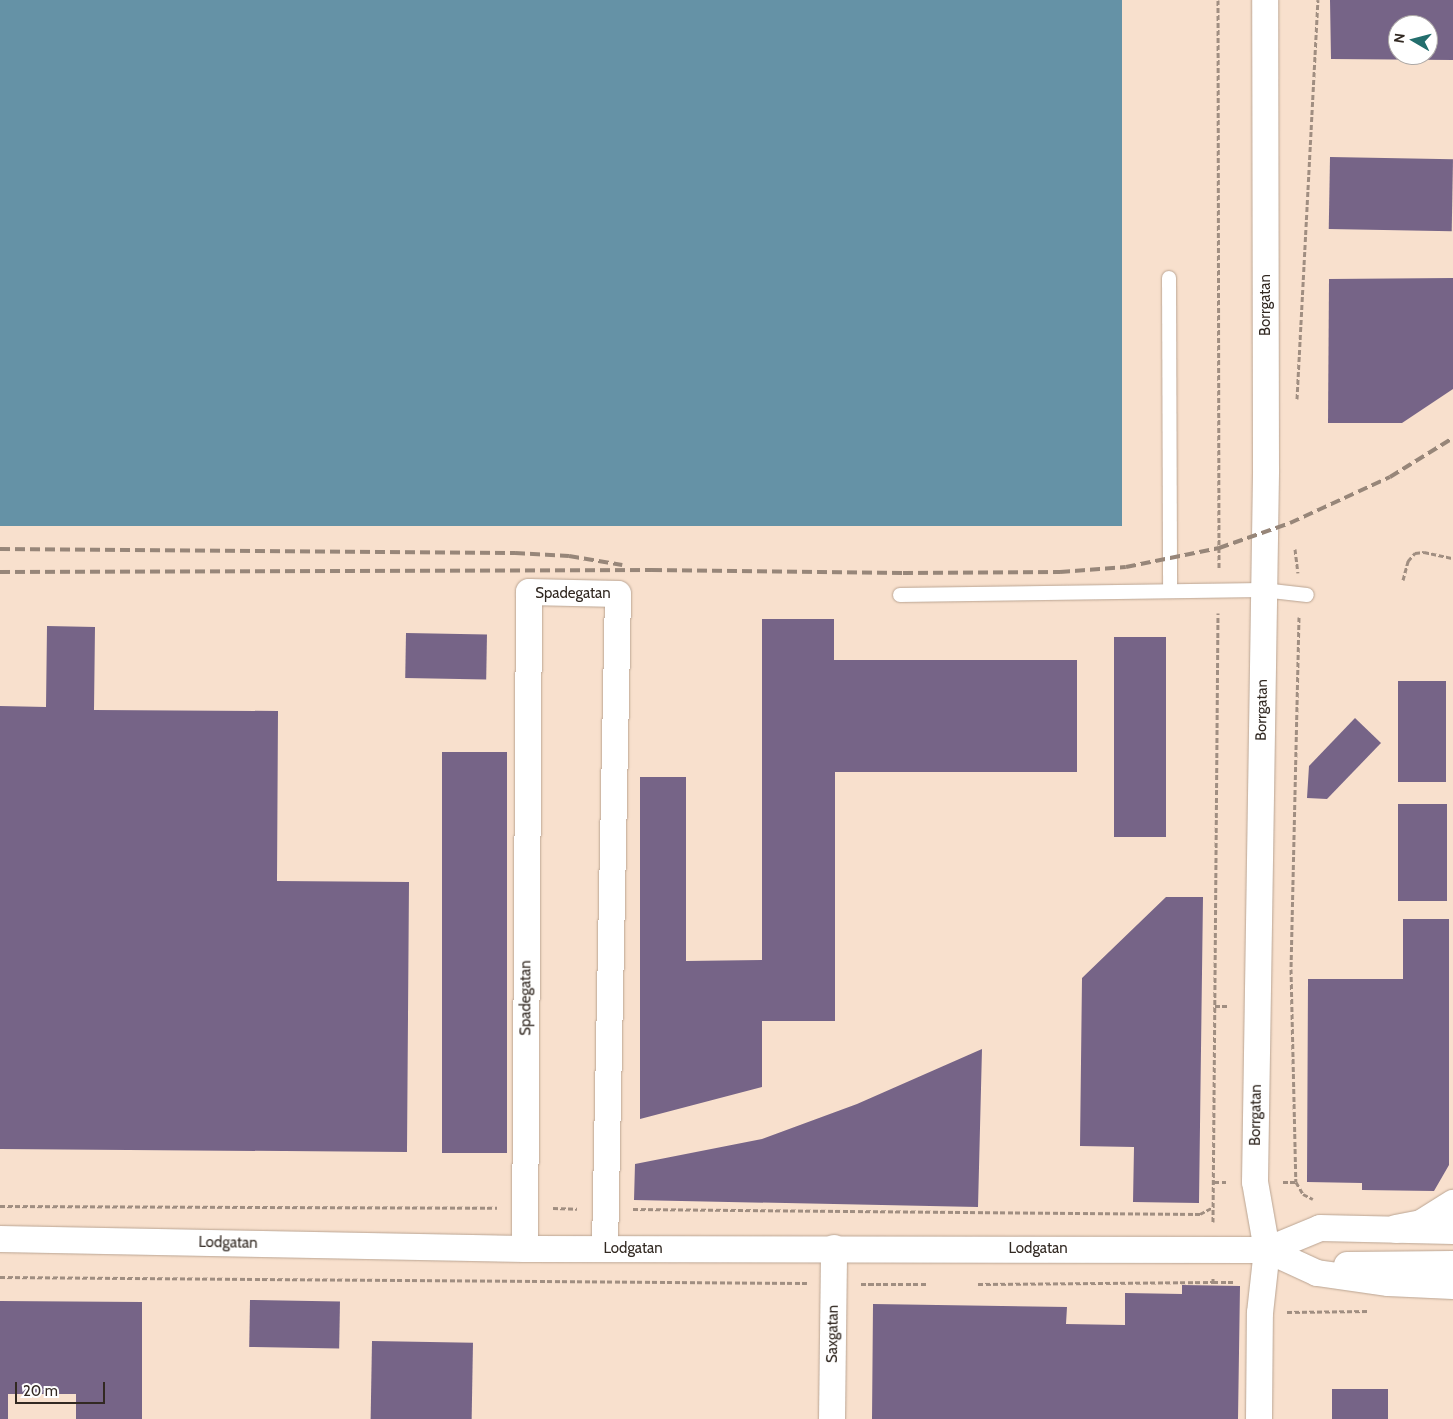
<!DOCTYPE html>
<style>
body{margin:0}
#map{position:relative;width:1453px;height:1419px;overflow:hidden;background:#f8e0cd;font-family:Cabin,sans-serif}
div>[style]{position:absolute}
[style*='--x']{left:calc(var(--x)*1px);top:calc(var(--y)*1px);width:calc(var(--w)*1px);rotate:calc(var(--a)*1deg)}
.water>*{inset:0;background:#6592a6;transform-origin:0 0}
.building>*{inset:0;background:#766487;transform-origin:0 0}
.path>*{height:3px;margin-top:-1.5px;transform-origin:0;background:repeating-linear-gradient(90deg,#a08e81 0 5px,transparent 0 7.5px)}
.roads{filter:drop-shadow(0 0 1px #baa492) drop-shadow(0 0 1px #baa492)}
.lane>*{height:14px;margin:-7px;padding:0 7px;transform-origin:7px;border-radius:7px;background:#fff}
.street>*{height:26px;margin:-13px;padding:0 13px;transform-origin:13px;border-radius:13px;background:#fff}
.secondary>*{height:28px;margin:-14px;padding:0 14px;transform-origin:14px;border-radius:14px;background:#fff}
.rail>*{height:4px;margin-top:-2px;transform-origin:0;background:repeating-linear-gradient(90deg,#978679 0 10px,transparent 0 15px)}
span{translate:-50% -50%;white-space:nowrap;text-align:center;line-height:1.15;-webkit-text-stroke:5px #fff;paint-order:stroke}
.street-label{font-size:15px;color:#322922}
.north{position:absolute;left:1388px;top:15px;width:50px;height:50px;box-sizing:border-box;background:#fff;border:1px solid #ada9a7;border-radius:50%;rotate:278deg;font-size:14px;font-weight:700;line-height:20px;text-align:center;color:#322922}
.north::after{content:'';display:block;margin:auto;width:18px;height:22px;background:#236e6d;clip-path:polygon(50% 0,100% 100%,50% 72%,0 100%)}
.scale{position:absolute;left:15px;top:1382px;width:90px;height:22px;box-sizing:border-box;border:2px solid #322922;border-top:0;padding-left:6px;font-size:15px;line-height:18px;white-space:nowrap;color:#322922;-webkit-text-stroke:4px #fff;paint-order:stroke}
</style>
<div id="map">
<div class="water">
<i style="left:0;top:0;width:1122px;height:526px"></i>
</div>
<div class="building">
<i style="clip-path:polygon(evenodd,1330px 0,1453px 0,1453px 60px,1331px 59px,1330px 0,1398px 25px,1428px 25px,1428px 55px,1398px 55px,1398px 25px)"></i>
<i style="left:1330px;top:157px;width:123px;height:72px;rotate:1deg"></i>
<i style="clip-path:polygon(1453px 278px,1453px 389px,1402px 423px,1328px 423px,1329px 279px)"></i>
<i style="clip-path:polygon(762px 619px,834px 619px,834px 660px,1077px 660px,1077px 772px,835px 772px,835px 1021px,762px 1021px,762px 1087px,640px 1119px,640px 777px,686px 777px,686px 961px,762px 960px)"></i>
<i style="clip-path:polygon(47px 626px,95px 627px,94px 710px,278px 711px,277px 881px,409px 882px,407px 1152px,0 1149px,0 706px,46px 707px)"></i>
<i style="left:406px;top:633px;width:81px;height:45px;rotate:1deg"></i>
<i style="left:1114px;top:637px;width:52px;height:200px"></i>
<i style="left:1446px;top:681px;width:101px;height:48px;rotate:90deg"></i>
<i style="clip-path:polygon(1355px 718px,1381px 743px,1327px 799px,1307px 798px,1309px 766px)"></i>
<i style="left:442px;top:752px;width:65px;height:401px"></i>
<i style="left:1398px;top:804px;width:49px;height:97px"></i>
<i style="clip-path:polygon(1166px 897px,1203px 897px,1199px 1203px,1133px 1202px,1134px 1147px,1080px 1146px,1082px 978px)"></i>
<i style="clip-path:polygon(1403px 919px,1449px 919px,1449px 1165px,1434px 1191px,1362px 1190px,1362px 1183px,1307px 1182px,1308px 979px,1403px 979px)"></i>
<i style="clip-path:polygon(982px 1049px,978px 1207px,634px 1200px,635px 1164px,762px 1139px,857px 1104px)"></i>
<i style="clip-path:polygon(1182px 1285px,1240px 1286px,1238px 1419px,872px 1419px,873px 1304px,1067px 1307px,1066px 1324px,1125px 1325px,1125px 1293px,1182px 1294px)"></i>
<i style="left:250px;top:1300px;width:90px;height:47px;rotate:1deg"></i>
<i style="clip-path:polygon(0 1301px,142px 1302px,142px 1419px,76px 1419px,76px 1394px,8px 1394px,8px 1419px,0 1419px)"></i>
<i style="left:372px;top:1341px;width:101px;height:78px;rotate:1deg"></i>
<i style="left:1332px;top:1389px;width:56px;height:30px"></i>
</div>
<div class="path">
<i style="--x:1218;--y:0;--w:569;--a:89.9"></i>
<i style="--x:1297;--y:399;--w:400;--a:-87"></i>
<i style="--x:1295;--y:549;--w:24;--a:83"></i>
<i style="--x:1403;--y:580;--w:20;--a:-75"></i>
<i style="--x:1408;--y:561;--w:11;--a:-49"></i>
<i style="--x:1415;--y:553;--w:9;--a:-6"></i>
<i style="--x:1424;--y:552;--w:30;--a:12"></i>
<i style="--x:1299;--y:617;--w:352;--a:91.3"></i>
<i style="--x:1291;--y:969;--w:213;--a:88.7"></i>
<i style="--x:1296;--y:1182;--w:14;--a:60"></i>
<i style="--x:1303;--y:1194;--w:11;--a:27"></i>
<i style="--x:1215;--y:1006;--w:14;--a:0"></i>
<i style="--x:1214;--y:1182;--w:12;--a:0"></i>
<i style="--x:1283;--y:1182;--w:13;--a:0"></i>
<i style="--x:0;--y:1206;--w:497;--a:0.2"></i>
<i style="--x:553;--y:1208;--w:24;--a:2"></i>
<i style="--x:633;--y:1209;--w:567;--a:0.51"></i>
<i style="--x:1200;--y:1214;--w:15;--a:-28"></i>
<i style="--x:1213;--y:1222;--w:609;--a:-89.53"></i>
<i style="--x:0;--y:1277;--w:807;--a:0.43"></i>
<i style="--x:1213;--y:1278;--w:4;--a:90"></i>
<i style="--x:1213;--y:1282;--w:22;--a:0"></i>
<i style="--x:861;--y:1284;--w:65;--a:0"></i>
<i style="--x:978;--y:1284;--w:235;--a:-0.5"></i>
<i style="--x:1287;--y:1312;--w:82;--a:-0.7"></i>
</div>
<div class="roads">
<div class="lane">
<i style="--x:1169;--y:278;--w:313;--a:89.8"></i>
<i style="--x:900;--y:595;--w:363;--a:-0.8"></i>
<i style="--x:1263;--y:590;--w:44;--a:6.5"></i>
</div>
<div class="street">
<i style="--x:0;--y:1239;--w:525;--a:1.09"></i>
<i style="--x:525;--y:1249;--w:742;--a:0.08"></i>
<i style="--x:1267;--y:1250;--w:57;--a:-22.5"></i>
<i style="--x:1320;--y:1228;--w:133;--a:1.3"></i>
<i style="--x:525;--y:1249;--w:657;--a:-89.65"></i>
<i style="--x:529;--y:592;--w:89;--a:1.3"></i>
<i style="--x:618;--y:594;--w:655;--a:91.14"></i>
<i style="--x:1267;--y:1250;--w:55;--a:24.7"></i>
<i style="--x:1317;--y:1273;--w:72;--a:8"></i>
<i style="--x:1388;--y:1283;--w:65;--a:2.6"></i>
<i style="--x:1347;--y:1265;--w:106;--a:-0.5"></i>
<i style="--x:832;--y:1419;--w:171;--a:-89.3"></i>
<i style="--x:1259;--y:1419;--w:106;--a:-89.5"></i>
<i style="--x:1260;--y:1313;--w:63;--a:-83.7"></i>
<i style="--x:1267;--y:1250;--w:69;--a:-100"></i>
<i style="--x:1255;--y:1182;--w:712;--a:-89.11"></i>
<i style="--x:1266;--y:470;--w:470;--a:-90.1"></i>
</div>
<div class="secondary">
<i style="--x:1396;--y:1229;--w:25;--a:-11"></i>
<i style="--x:1421;--y:1224;--w:38;--a:-32"></i>
</div>
</div>
<div class="rail">
<i style="--x:0;--y:549;--w:515;--a:0.45"></i>
<i style="--x:515;--y:553;--w:54;--a:3.2"></i>
<i style="--x:569;--y:556;--w:54;--a:9.6"></i>
<i style="--x:0;--y:572;--w:652;--a:-0.18"></i>
<i style="--x:652;--y:570;--w:251;--a:0.7"></i>
<i style="--x:903;--y:573;--w:157;--a:-0.4"></i>
<i style="--x:1060;--y:572;--w:66;--a:-4.3"></i>
<i style="--x:1126;--y:567;--w:95;--a:-11.5"></i>
<i style="--x:1219;--y:548;--w:75;--a:-19.4"></i>
<i style="--x:1290;--y:523;--w:110;--a:-24.7"></i>
<i style="--x:1390;--y:477;--w:74;--a:-31.8"></i>
</div>
<div class="street-label">
<span style="left:1266px;top:305px;rotate:-90deg">Borrgatan</span>
<span style="left:573px;top:594px">Spadegatan</span>
<span style="left:1262px;top:710px;rotate:-89deg">Borrgatan</span>
<span style="left:526px;top:998px;rotate:-90deg">Spadegatan</span>
<span style="left:1256px;top:1115px;rotate:-89deg">Borrgatan</span>
<span style="left:228px;top:1243px;rotate:1deg">Lodgatan</span>
<span style="left:633px;top:1249px">Lodgatan</span>
<span style="left:1038px;top:1249px">Lodgatan</span>
<span style="left:833px;top:1334px;rotate:-89deg">Saxgatan</span>
</div>
<div class="north">N</div>
<div class="scale">20 m</div>
</div>
